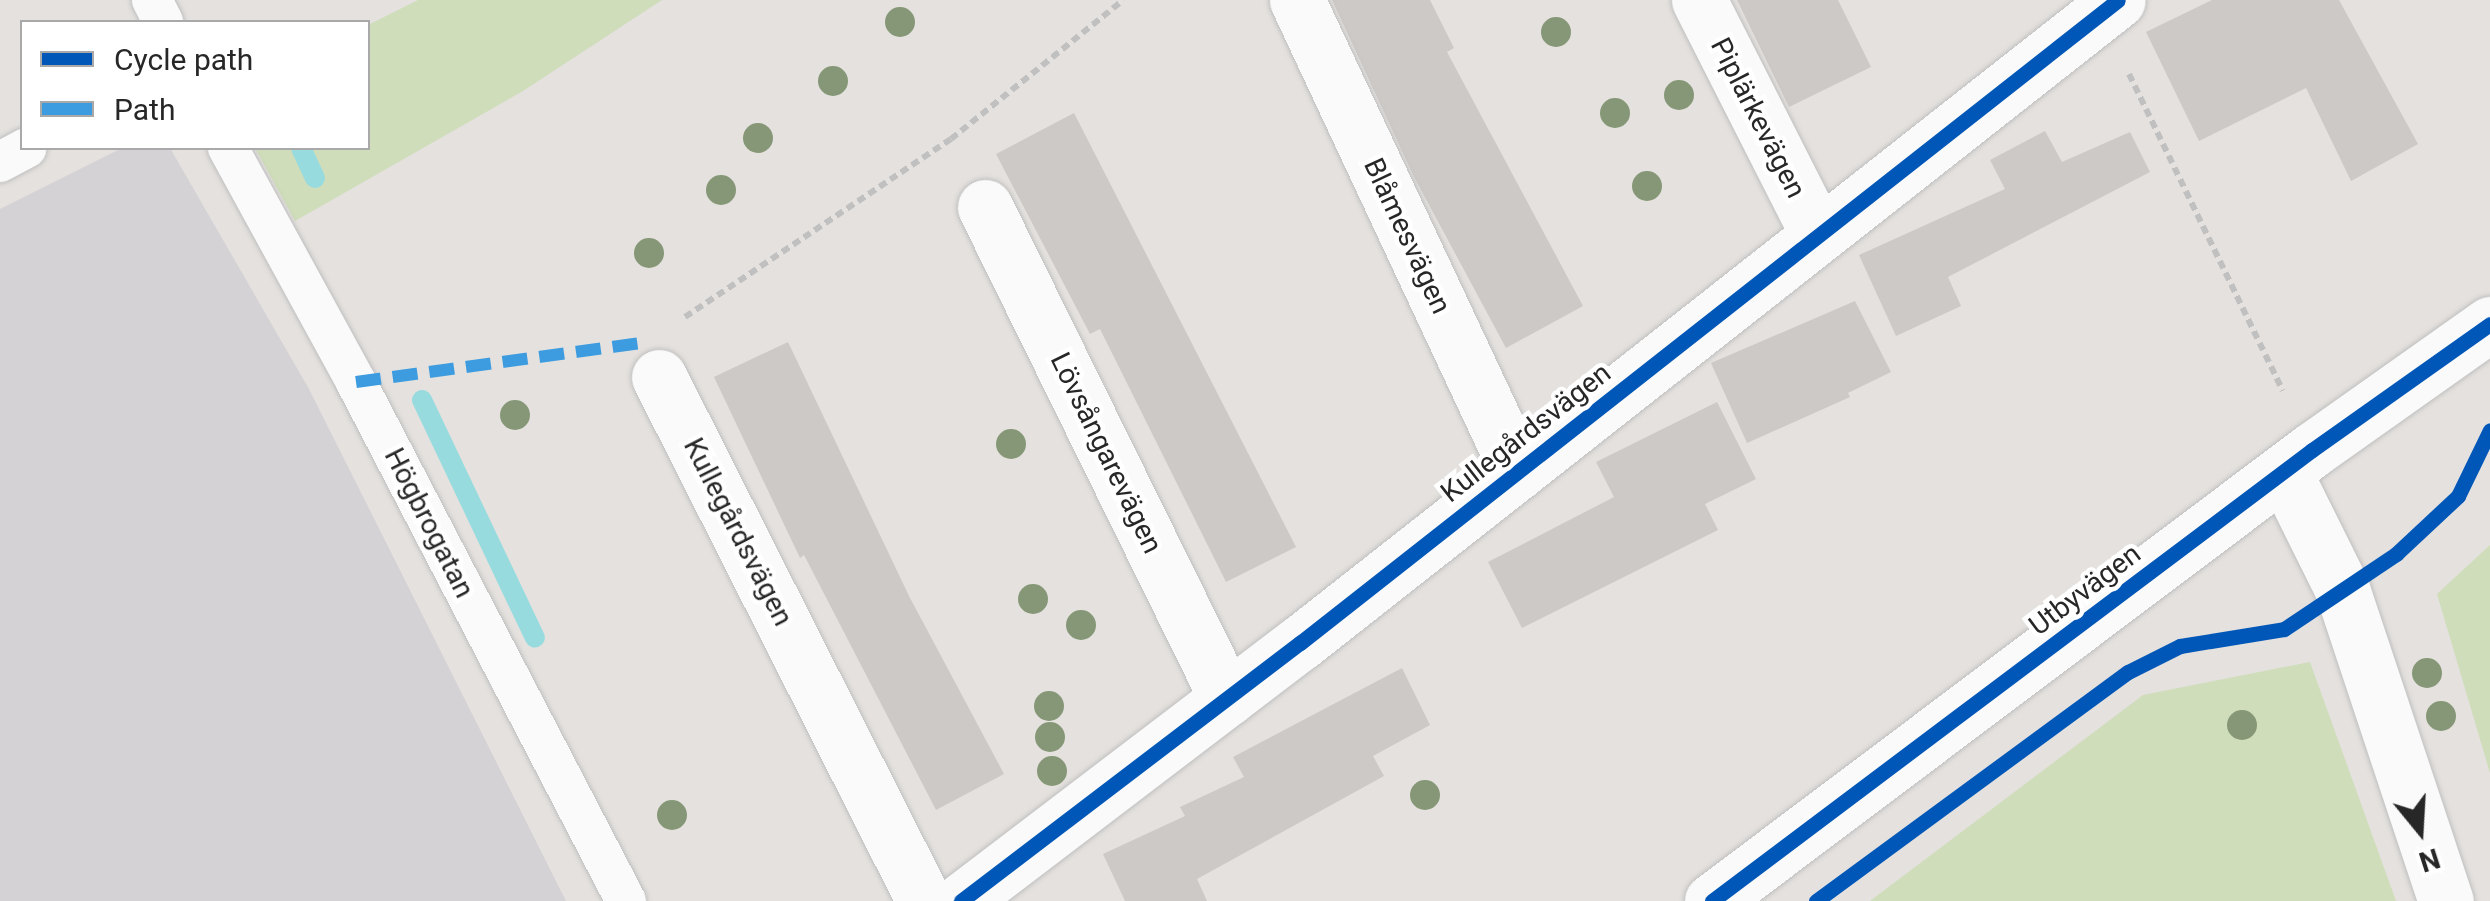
<!DOCTYPE html>
<meta charset="utf-8">
<style>
body{margin:0}
#map{position:relative;width:2490px;height:901px;overflow:hidden;background:#e4e1de;font-family:Roboto,sans-serif}
div>[style]{position:absolute}
[style*='--x']{left:calc(var(--x)*1px);top:calc(var(--y)*1px);width:calc(var(--w)*1px);rotate:calc(var(--a)*1deg)}
.industrial>*{inset:0;background:#d4d2d5}
.green>*{inset:0;background:#cfddba}
.stream>*{height:20px;margin:-10px;padding:0 10px;transform-origin:10px;border-radius:10px;background:#98dbdf}
.building>*{inset:0;background:#ccc9c7}
.path>*{height:6px;margin-top:-3px;transform-origin:0;background:repeating-linear-gradient(90deg,#c1c0c0 0 8px,transparent 0 13px)}
.roads{filter:drop-shadow(0 0 2px #bfbfbf) drop-shadow(0 0 2px #bfbfbf)}
.service>*{height:40px;margin:-20px;padding:0 20px;transform-origin:20px;border-radius:20px;background:#fbfafa}
.minor>*{height:55px;margin:-27.5px;padding:0 27.5px;transform-origin:27.5px;border-radius:27.5px;background:#fbfafa}
.tertiary>*{height:55px;margin:-27.5px;padding:0 27.5px;transform-origin:27.5px;border-radius:27.5px;background:#fbfafa}
.quiet>*{height:12px;margin-top:-6px;transform-origin:0;background:repeating-linear-gradient(90deg,#3d9ce0 0 25px,transparent 0 37px)}
.cycleway>*{height:15px;margin:-7.5px;padding:0 7.5px;transform-origin:7.5px;border-radius:7.5px;background:#0057b8}
.trees>*{width:30px;height:30px;margin:-15px;border-radius:50%;background:#859776}
span{translate:-50% -50%;white-space:nowrap;text-align:center;line-height:1.15;-webkit-text-stroke:9px #fff;paint-order:stroke}
.street-label{font-size:28px;color:#272727}
.legend{position:absolute;left:20px;top:20px;width:350px;height:130px;box-sizing:border-box;background:#fff;border:2px solid #a9a9a9;margin:0;padding:12px 18px;list-style:none;font-size:30px;color:#272727}
.legend li{display:flex;align-items:center;gap:20px;height:50px}
.legend b{width:50px;border:2px solid #a9a9a9}
.north{position:absolute;left:2370px;top:781px;width:100px;height:100px;-webkit-text-stroke:8px #fff;paint-order:stroke;rotate:162deg;font-size:28px;font-weight:700;line-height:40px;text-align:center;color:#272727}
.north::after{content:'';display:block;margin:auto;width:35px;height:45px;background:#272727;clip-path:polygon(50% 0,100% 100%,50% 72%,0 100%)}
</style>
<div id="map">
<div class="industrial">
<i style="clip-path:polygon(122px 148px,170px 148px,309px 389px,566px 901px,0 901px,0 209px)"></i>
</div>
<div class="green">
<i style="clip-path:polygon(418px 0,662px 0,523px 91px,295px 221px,255px 148px,368px 148px,368px 25px)"></i>
<i style="clip-path:polygon(2490px 545px,2490px 773px,2437px 594px)"></i>
<i style="clip-path:polygon(2310px 662px,2396px 901px,1870px 901px,2143px 695px)"></i>
</div>
<div class="stream">
<i style="--x:301;--y:148;--w:33;--a:65"></i>
<i style="--x:422;--y:400;--w:263;--a:64.6"></i>
</div>
<div class="building">
<i style="clip-path:polygon(1332px 0,1430px 0,1454px 48px,1447px 52px,1583px 306px,1506px 348px,1414px 177px)"></i>
<i style="clip-path:polygon(1737px 0,1838px 0,1871px 67px,1789px 107px)"></i>
<i style="clip-path:polygon(2212px 0,2339px 0,2418px 144px,2351px 181px,2306px 88px,2199px 141px,2146px 32px)"></i>
<i style="clip-path:polygon(1074px 113px,1296px 547px,1226px 582px,1100px 329px,1090px 334px,996px 154px)"></i>
<i style="clip-path:polygon(2045px 131px,2062px 162px,2130px 132px,2150px 172px,1948px 277px,1961px 306px,1896px 336px,1859px 255px,2005px 189px,1990px 160px)"></i>
<i style="clip-path:polygon(1855px 301px,1891px 372px,1848px 393px,1850px 397px,1747px 443px,1711px 363px)"></i>
<i style="clip-path:polygon(788px 342px,909px 596px,1004px 774px,936px 810px,804px 555px,800px 558px,714px 377px)"></i>
<i style="clip-path:polygon(1717px 402px,1756px 479px,1705px 504px,1718px 530px,1522px 628px,1488px 562px,1614px 497px,1596px 462px)"></i>
<i style="clip-path:polygon(1402px 668px,1430px 725px,1373px 756px,1384px 776px,1197px 879px,1207px 901px,1125px 901px,1103px 854px,1185px 816px,1180px 807px,1244px 777px,1233px 757px)"></i>
</div>
<div class="path">
<i style="--x:2129;--y:74;--w:352;--a:64.1"></i>
<i style="--x:685;--y:317;--w:320;--a:-33.8"></i>
<i style="--x:951;--y:139;--w:221;--a:-38.9"></i>
</div>
<div class="roads">
<div class="service">
<i style="--x:152;--y:0;--w:25;--a:63"></i>
<i style="--x:228;--y:148;--w:267;--a:61.3"></i>
<i style="--x:356;--y:382;--w:585;--a:62.52"></i>
<i style="--x:0;--y:162;--w:30;--a:-28"></i>
</div>
<div class="minor">
<i style="--x:1297;--y:0;--w:521;--a:64.91"></i>
<i style="--x:1699;--y:0;--w:263;--a:63.1"></i>
<i style="--x:985;--y:207;--w:548;--a:63.81"></i>
<i style="--x:659;--y:377;--w:587;--a:63.17"></i>
<i style="--x:2284;--y:472;--w:131;--a:63.6"></i>
<i style="--x:2342;--y:589;--w:329;--a:71.6"></i>
<i style="--x:961;--y:901;--w:426;--a:-37.3"></i>
<i style="--x:1300;--y:643;--w:1040;--a:-38.17"></i>
</div>
<div class="tertiary">
<i style="--x:1712;--y:901;--w:751;--a:-36.93"></i>
<i style="--x:2312;--y:450;--w:218;--a:-35.3"></i>
</div>
</div>
<div class="quiet">
<i style="--x:356;--y:382;--w:295;--a:-7.8"></i>
</div>
<div class="cycleway">
<i style="--x:961;--y:901;--w:426;--a:-37.3"></i>
<i style="--x:1300;--y:643;--w:1040;--a:-38.17"></i>
<i style="--x:1712;--y:901;--w:751;--a:-36.93"></i>
<i style="--x:2312;--y:450;--w:218;--a:-35.3"></i>
<i style="--x:1816;--y:901;--w:387;--a:-36.3"></i>
<i style="--x:2128;--y:672;--w:58;--a:-26.6"></i>
<i style="--x:2180;--y:646;--w:105;--a:-9.3"></i>
<i style="--x:2284;--y:629;--w:135;--a:-33.8"></i>
<i style="--x:2396;--y:554;--w:85;--a:-43.1"></i>
<i style="--x:2458;--y:496;--w:73;--a:-64.1"></i>
</div>
<div class="trees">
<i style="left:900px;top:22px"></i>
<i style="left:1556px;top:32px"></i>
<i style="left:833px;top:81px"></i>
<i style="left:1679px;top:95px"></i>
<i style="left:1615px;top:113px"></i>
<i style="left:758px;top:138px"></i>
<i style="left:1647px;top:186px"></i>
<i style="left:721px;top:190px"></i>
<i style="left:649px;top:253px"></i>
<i style="left:515px;top:415px"></i>
<i style="left:1011px;top:444px"></i>
<i style="left:1033px;top:599px"></i>
<i style="left:1081px;top:625px"></i>
<i style="left:2427px;top:673px"></i>
<i style="left:1049px;top:706px"></i>
<i style="left:2441px;top:716px"></i>
<i style="left:2242px;top:725px"></i>
<i style="left:1050px;top:737px"></i>
<i style="left:1052px;top:771px"></i>
<i style="left:1425px;top:795px"></i>
<i style="left:672px;top:815px"></i>
</div>
<div class="street-label">
<span style="left:1758px;top:118px;rotate:63deg">Piplärkevägen</span>
<span style="left:1407px;top:236px;rotate:65deg">Blåmesvägen</span>
<span style="left:1526px;top:433px;rotate:-38deg">Kullegårdsvägen</span>
<span style="left:1106px;top:453px;rotate:64deg">Lövsångarevägen</span>
<span style="left:429px;top:523px;rotate:63deg">Högbrogatan</span>
<span style="left:738px;top:532px;rotate:63deg">Kullegårdsvägen</span>
<span style="left:2085px;top:590px;rotate:-37deg">Utbyvägen</span>
</div>
<ul class="legend">
<li><b style="height:12px;background:#0057b8"></b>Cycle path</li>
<li><b style="height:12px;background:#3d9ce0"></b>Path</li>
</ul>
<div class="north">N</div>
</div>
